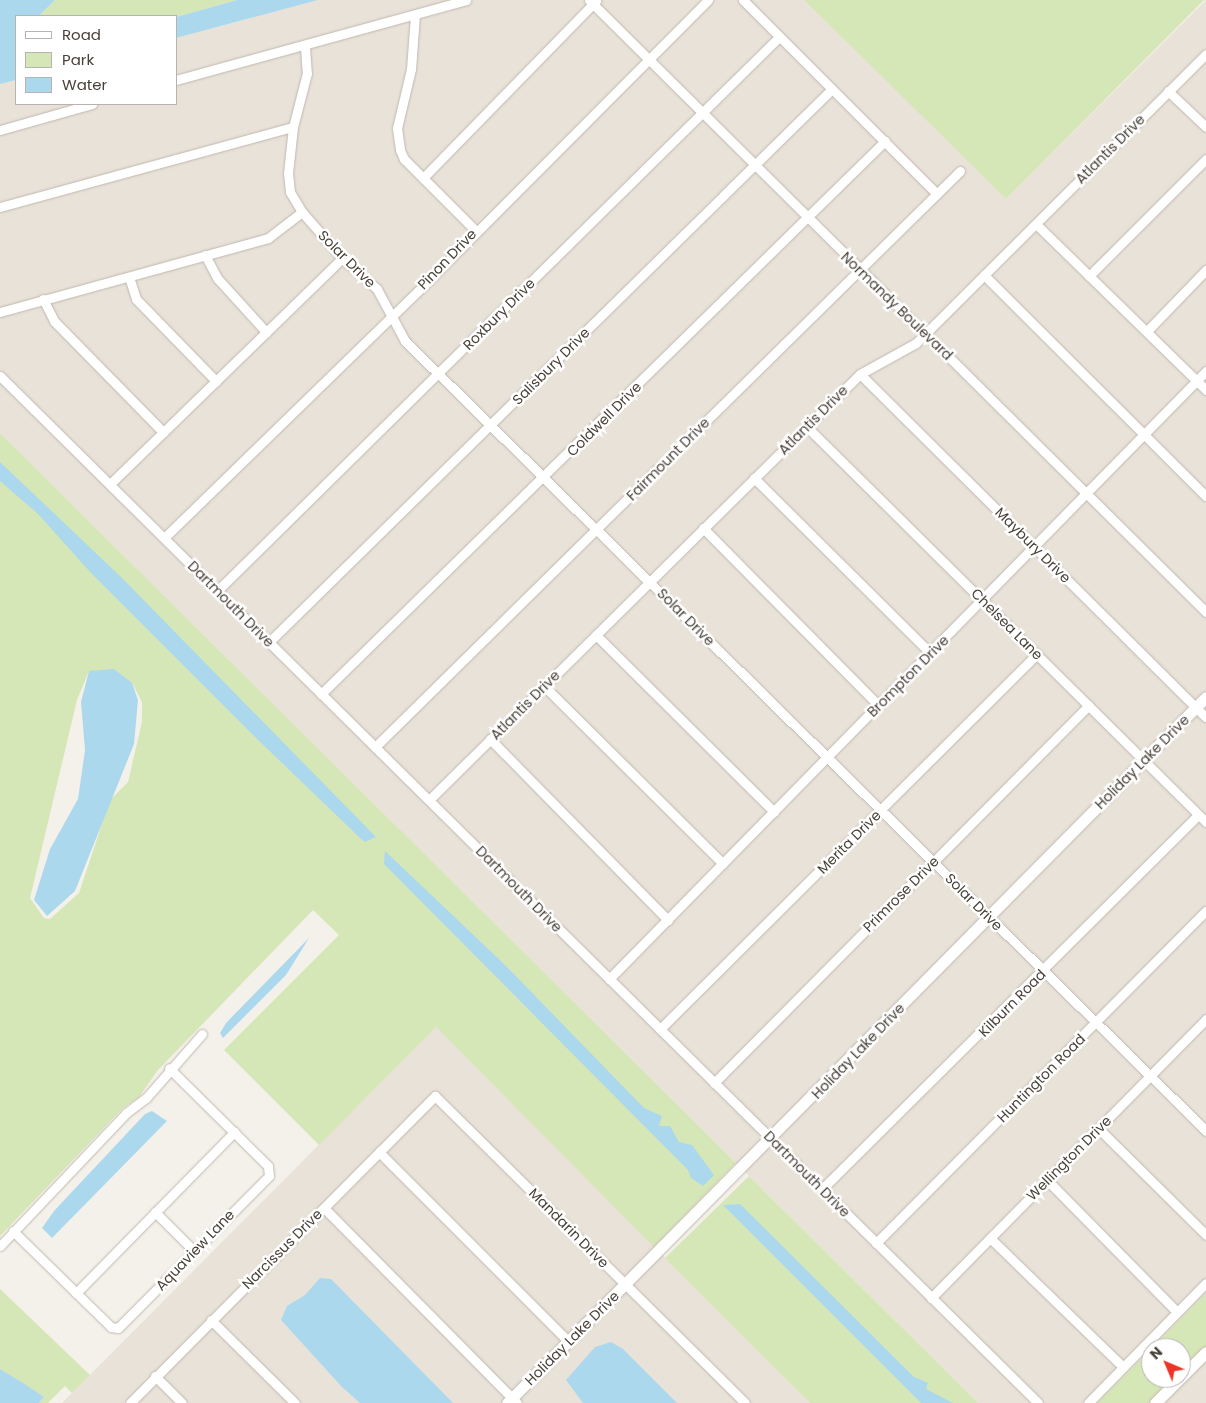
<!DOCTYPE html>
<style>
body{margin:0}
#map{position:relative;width:1206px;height:1403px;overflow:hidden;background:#f4f1eb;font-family:Poppins,sans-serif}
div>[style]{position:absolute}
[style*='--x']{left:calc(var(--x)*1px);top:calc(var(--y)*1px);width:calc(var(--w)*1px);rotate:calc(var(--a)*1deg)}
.residential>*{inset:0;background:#e8e2d9}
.green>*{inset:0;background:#d5e6b7}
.water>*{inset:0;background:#acd8ed}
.roads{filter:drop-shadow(0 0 1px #c0b8ae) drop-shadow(0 0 1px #c0b8ae)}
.minor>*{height:9px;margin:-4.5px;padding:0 4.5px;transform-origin:4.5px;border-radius:4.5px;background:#fff}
.tertiary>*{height:11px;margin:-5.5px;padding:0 5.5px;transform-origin:5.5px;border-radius:5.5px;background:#fff}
span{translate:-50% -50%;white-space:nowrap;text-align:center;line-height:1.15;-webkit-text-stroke:5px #fff;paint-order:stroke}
.street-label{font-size:14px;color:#484139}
.legend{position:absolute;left:15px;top:15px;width:162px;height:90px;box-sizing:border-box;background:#fff;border:1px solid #b6b3b0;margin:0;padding:6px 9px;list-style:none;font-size:15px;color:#484139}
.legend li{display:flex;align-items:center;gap:10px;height:25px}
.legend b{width:25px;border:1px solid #b6b3b0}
.north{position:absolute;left:1141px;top:1338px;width:50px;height:50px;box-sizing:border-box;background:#fff;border:1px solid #b6b3b0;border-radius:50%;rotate:315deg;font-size:14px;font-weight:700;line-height:20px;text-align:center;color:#484139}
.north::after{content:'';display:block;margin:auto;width:18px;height:22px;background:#ed3429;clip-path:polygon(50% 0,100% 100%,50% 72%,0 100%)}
</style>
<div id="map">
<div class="residential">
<i style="clip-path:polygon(318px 0,804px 0,1006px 199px,1206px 0,1206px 1293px,1097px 1403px,978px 1403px,0 433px,0 84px,16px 80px,16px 104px,176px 104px,176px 38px)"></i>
<i style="clip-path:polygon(436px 1027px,810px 1403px,62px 1403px)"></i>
<i style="clip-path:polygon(1206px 1358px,1206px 1403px,1161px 1403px)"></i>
</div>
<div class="green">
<i style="clip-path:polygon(55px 0,237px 0,176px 17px,39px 16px)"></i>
<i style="clip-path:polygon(804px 0,1204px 0,1006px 199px)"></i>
<i style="clip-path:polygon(evenodd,0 433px,736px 1163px,654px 1247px,436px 1027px,319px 1145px,224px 1050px,339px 935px,313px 910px,158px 1070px,139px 1097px,123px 1108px,0 1236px,0 433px,89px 671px,132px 683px,142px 702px,142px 722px,128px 782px,110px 800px,79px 893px,50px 919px,44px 918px,30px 898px,77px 700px,89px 671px)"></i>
<i style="clip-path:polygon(749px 1176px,978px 1403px,810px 1403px,665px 1258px)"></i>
<i style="clip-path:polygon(0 1289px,90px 1375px,72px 1393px,65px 1386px,48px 1403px,39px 1403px,44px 1397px,0 1369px)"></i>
<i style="clip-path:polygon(1206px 1293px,1206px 1347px,1181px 1373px,1181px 1348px,1152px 1348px)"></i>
<i style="clip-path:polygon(1151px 1349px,1151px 1378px,1176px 1378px,1151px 1403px,1097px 1403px)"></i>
</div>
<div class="water">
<i style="clip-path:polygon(0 0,55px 0,39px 16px,16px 16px,16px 80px,0 84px)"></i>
<i style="clip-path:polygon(237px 0,318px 0,176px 38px,176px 17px)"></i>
<i style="clip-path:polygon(0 462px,121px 577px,376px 837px,365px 842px,359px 837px,253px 735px,92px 574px,38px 514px,0 481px)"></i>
<i style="clip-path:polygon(114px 669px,132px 683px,138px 700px,134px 744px,75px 891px,47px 916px,34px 900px,50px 849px,78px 799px,85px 750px,81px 702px,89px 671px)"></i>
<i style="clip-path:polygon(385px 851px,504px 964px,644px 1108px,662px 1116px,659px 1126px,670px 1126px,679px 1142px,692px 1145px,714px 1175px,703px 1186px,691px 1178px,688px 1170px,384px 864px)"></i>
<i style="clip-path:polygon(309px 938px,286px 975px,223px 1038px,220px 1033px,226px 1023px)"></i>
<i style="clip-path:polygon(152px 1111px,167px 1121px,52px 1238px,42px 1228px,54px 1211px,145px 1114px)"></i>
<i style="clip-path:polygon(740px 1204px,914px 1377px,928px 1383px,926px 1389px,953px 1403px,921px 1403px,723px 1205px)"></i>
<i style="clip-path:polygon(320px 1278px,331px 1279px,453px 1403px,360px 1403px,342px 1387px,281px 1320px,287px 1306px,305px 1295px)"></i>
<i style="clip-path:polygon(611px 1342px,623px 1349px,677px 1403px,583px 1403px,566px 1380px,595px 1347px)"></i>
<i style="clip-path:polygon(0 1369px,23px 1383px,44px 1397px,39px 1403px,0 1403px)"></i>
</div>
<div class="roads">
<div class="minor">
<i style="--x:589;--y:0;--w:869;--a:44.77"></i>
<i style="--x:743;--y:0;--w:274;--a:45"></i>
<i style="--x:415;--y:15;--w:54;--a:94.2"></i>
<i style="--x:411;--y:69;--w:61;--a:103.3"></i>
<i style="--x:397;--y:128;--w:22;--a:82"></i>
<i style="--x:400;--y:150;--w:10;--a:66"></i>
<i style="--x:404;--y:159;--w:100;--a:45"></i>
<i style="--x:305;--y:47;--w:26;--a:86"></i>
<i style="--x:307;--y:73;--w:56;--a:104.5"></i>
<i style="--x:293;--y:127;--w:46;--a:96.2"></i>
<i style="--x:288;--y:173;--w:19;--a:84"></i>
<i style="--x:290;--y:192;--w:23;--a:59"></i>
<i style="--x:302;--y:212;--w:61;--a:49"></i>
<i style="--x:342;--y:258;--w:47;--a:41.5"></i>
<i style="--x:377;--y:289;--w:59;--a:61.7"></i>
<i style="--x:405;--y:341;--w:1125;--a:44.6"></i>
<i style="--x:176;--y:80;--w:301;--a:-15.4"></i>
<i style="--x:1168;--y:91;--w:52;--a:43.5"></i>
<i style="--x:0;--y:130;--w:96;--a:-15.8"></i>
<i style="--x:423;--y:178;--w:248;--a:-45.7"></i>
<i style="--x:0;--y:207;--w:304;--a:-15.3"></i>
<i style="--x:1036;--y:224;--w:238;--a:44.3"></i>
<i style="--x:205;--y:255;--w:27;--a:62"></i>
<i style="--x:218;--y:279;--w:72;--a:47.8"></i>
<i style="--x:984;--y:275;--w:313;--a:44.9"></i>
<i style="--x:1089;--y:276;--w:165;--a:-45"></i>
<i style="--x:129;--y:277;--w:23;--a:72"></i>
<i style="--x:136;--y:299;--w:115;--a:45.7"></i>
<i style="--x:43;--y:299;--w:25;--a:63"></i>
<i style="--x:54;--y:321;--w:156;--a:45.5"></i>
<i style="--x:0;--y:312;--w:278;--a:-15.4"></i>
<i style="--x:268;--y:238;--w:43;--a:-37.4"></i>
<i style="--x:1147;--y:331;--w:85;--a:-46"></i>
<i style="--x:860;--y:374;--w:487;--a:44.8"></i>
<i style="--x:0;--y:376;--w:1460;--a:44.69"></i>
<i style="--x:806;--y:426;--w:563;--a:44.71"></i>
<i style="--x:754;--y:478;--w:250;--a:44.8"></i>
<i style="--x:111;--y:483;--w:322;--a:-44.2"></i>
<i style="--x:703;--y:528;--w:250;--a:45.3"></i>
<i style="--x:164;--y:538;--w:361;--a:-44.2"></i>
<i style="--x:423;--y:286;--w:404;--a:-45.1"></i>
<i style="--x:217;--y:591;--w:789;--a:-44.59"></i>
<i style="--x:596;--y:635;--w:251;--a:44.8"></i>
<i style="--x:269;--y:642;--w:789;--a:-44.49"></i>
<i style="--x:544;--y:686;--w:252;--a:44.8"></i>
<i style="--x:321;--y:694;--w:790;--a:-44.44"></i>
<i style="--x:490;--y:739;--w:254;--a:45.5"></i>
<i style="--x:375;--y:747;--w:821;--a:-44.56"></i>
<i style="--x:429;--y:800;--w:606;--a:-44.67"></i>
<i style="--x:860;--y:374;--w:64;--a:-29"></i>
<i style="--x:916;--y:343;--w:409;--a:-44.9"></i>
<i style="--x:609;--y:979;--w:852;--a:-45.52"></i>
<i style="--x:660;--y:1029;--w:532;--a:-44.85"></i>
<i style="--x:714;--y:1083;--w:532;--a:-45.23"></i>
<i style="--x:1098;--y:1128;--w:152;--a:44.7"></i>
<i style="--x:379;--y:1152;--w:269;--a:45"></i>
<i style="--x:1047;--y:1180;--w:185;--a:45.4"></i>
<i style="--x:822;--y:1189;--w:530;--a:-44.85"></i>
<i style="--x:324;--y:1208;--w:274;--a:45.3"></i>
<i style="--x:155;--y:1212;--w:55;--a:45"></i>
<i style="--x:13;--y:1231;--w:137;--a:44.4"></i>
<i style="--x:111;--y:1327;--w:7;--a:8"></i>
<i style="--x:118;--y:1328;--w:214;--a:-45.2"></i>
<i style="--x:269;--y:1176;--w:10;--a:-96"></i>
<i style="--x:268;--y:1166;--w:139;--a:-135.3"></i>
<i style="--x:990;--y:1238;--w:185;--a:44.1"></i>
<i style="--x:876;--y:1243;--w:468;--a:-45.2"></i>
<i style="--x:0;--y:1246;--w:183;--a:-46.5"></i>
<i style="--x:126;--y:1113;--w:25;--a:-37"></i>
<i style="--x:146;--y:1098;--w:85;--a:-48.8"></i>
<i style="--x:76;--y:1293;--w:226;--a:-45.5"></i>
<i style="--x:931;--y:1298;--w:392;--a:-45.4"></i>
<i style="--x:211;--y:1320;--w:118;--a:44.7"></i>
<i style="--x:155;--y:1376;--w:38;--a:45"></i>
<i style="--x:130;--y:1403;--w:433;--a:-45.2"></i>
<i style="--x:435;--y:1096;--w:436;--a:44.7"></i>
<i style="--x:1088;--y:1403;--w:168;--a:-45.5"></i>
</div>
<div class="tertiary">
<i style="--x:1181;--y:1377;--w:35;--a:-45"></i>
<i style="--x:507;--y:1403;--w:993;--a:-45.29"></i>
<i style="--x:1155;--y:1403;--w:35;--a:-45"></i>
</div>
</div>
<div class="street-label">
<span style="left:1110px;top:149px;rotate:-45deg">Atlantis Drive</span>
<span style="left:347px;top:259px;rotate:45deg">Solar Drive</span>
<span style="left:447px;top:259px;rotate:-46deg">Pinon Drive</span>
<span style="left:897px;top:306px;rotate:44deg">Normandy Boulevard</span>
<span style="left:499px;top:314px;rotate:-45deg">Roxbury Drive</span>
<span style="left:551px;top:366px;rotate:-45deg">Salisbury Drive</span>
<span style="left:604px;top:419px;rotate:-45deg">Coldwell Drive</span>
<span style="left:813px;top:420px;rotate:-45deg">Atlantis Drive</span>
<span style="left:668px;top:459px;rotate:-45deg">Fairmount Drive</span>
<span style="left:1033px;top:545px;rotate:45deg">Maybury Drive</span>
<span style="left:231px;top:604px;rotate:45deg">Dartmouth Drive</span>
<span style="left:686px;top:617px;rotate:45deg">Solar Drive</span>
<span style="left:1007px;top:624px;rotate:45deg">Chelsea Lane</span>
<span style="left:908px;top:676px;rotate:-45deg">Brompton Drive</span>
<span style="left:525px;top:705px;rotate:-45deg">Atlantis Drive</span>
<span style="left:1142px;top:762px;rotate:-45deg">Holiday Lake Drive</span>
<span style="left:849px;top:842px;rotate:-45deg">Merita Drive</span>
<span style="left:519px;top:889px;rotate:45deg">Dartmouth Drive</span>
<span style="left:901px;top:894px;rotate:-45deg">Primrose Drive</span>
<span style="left:974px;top:902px;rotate:45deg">Solar Drive</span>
<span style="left:1012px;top:1003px;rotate:-45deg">Kilburn Road</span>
<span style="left:858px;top:1051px;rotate:-46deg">Holiday Lake Drive</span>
<span style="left:1041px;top:1078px;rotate:-45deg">Huntington Road</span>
<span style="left:1069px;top:1158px;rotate:-45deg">Wellington Drive</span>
<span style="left:807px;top:1174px;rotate:45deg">Dartmouth Drive</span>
<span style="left:569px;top:1228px;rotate:45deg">Mandarin Drive</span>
<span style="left:282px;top:1249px;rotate:-45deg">Narcissus Drive</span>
<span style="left:195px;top:1250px;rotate:-46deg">Aquaview Lane</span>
<span style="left:572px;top:1338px;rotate:-45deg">Holiday Lake Drive</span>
</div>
<ul class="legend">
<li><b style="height:6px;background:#fff"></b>Road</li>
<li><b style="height:14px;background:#d5e6b7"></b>Park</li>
<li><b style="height:14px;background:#acd8ed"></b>Water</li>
</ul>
<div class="north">N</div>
</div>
